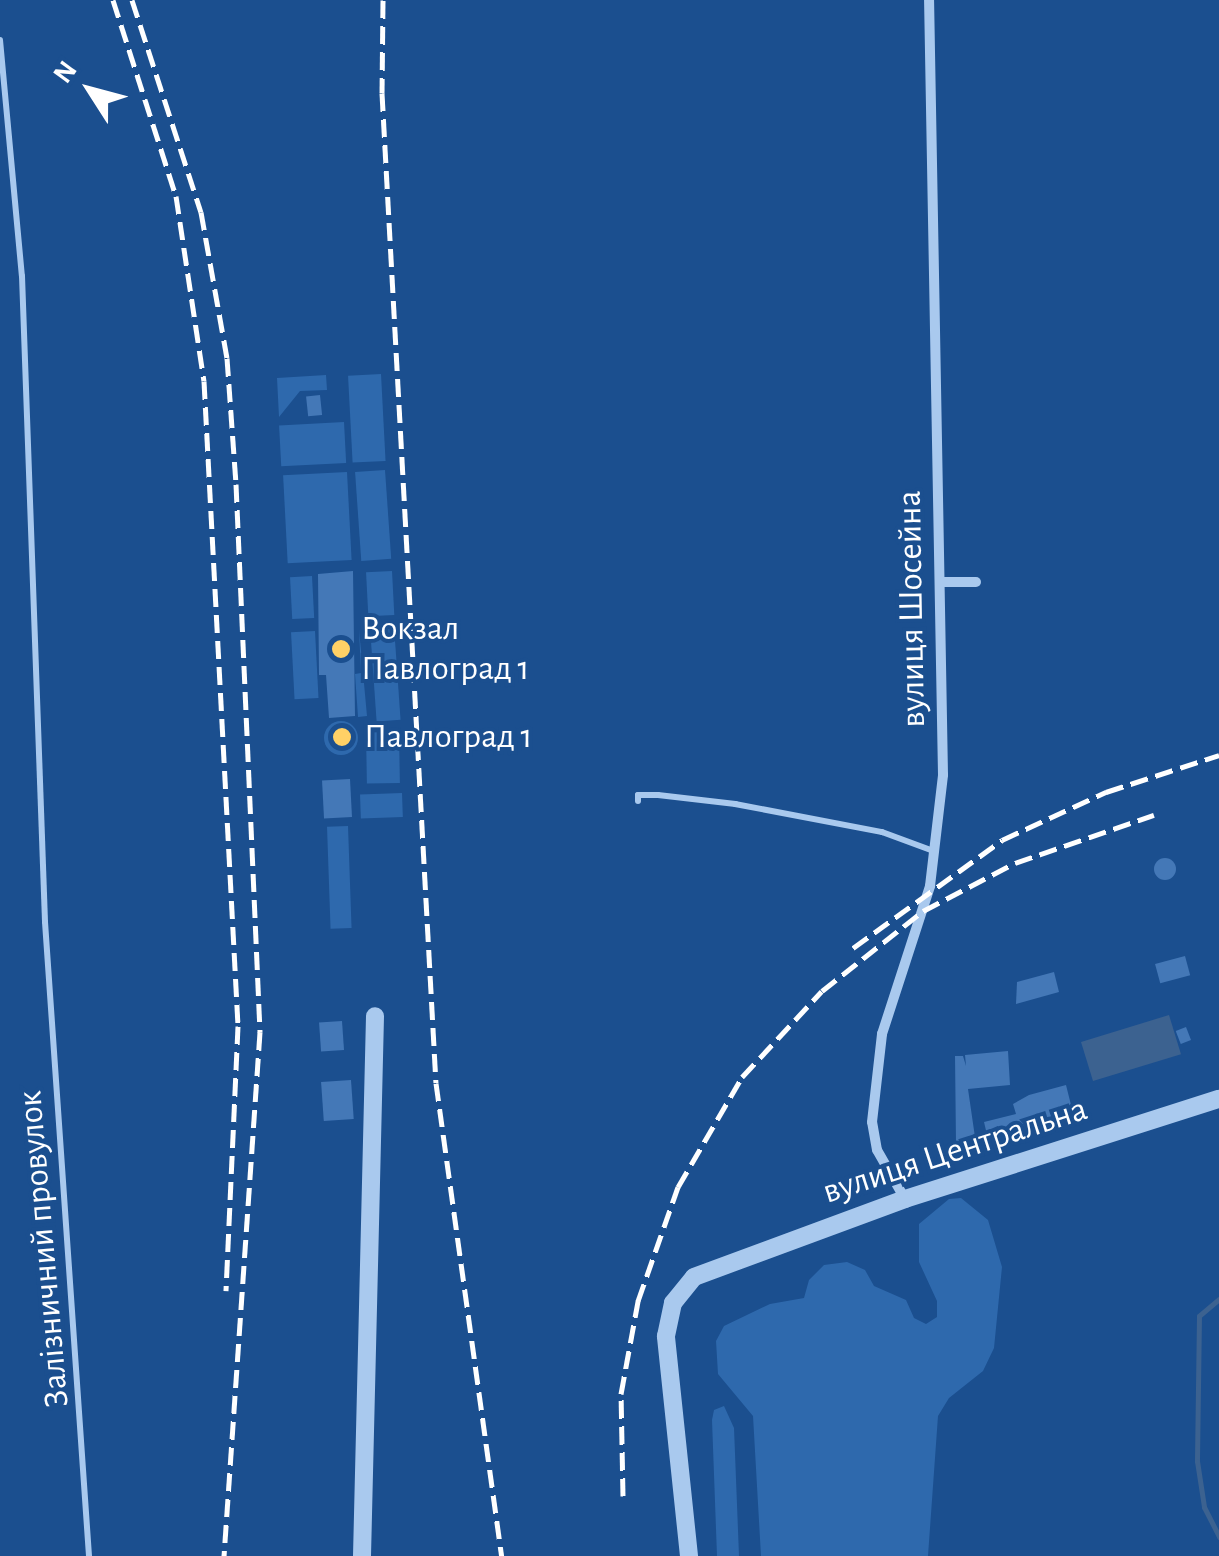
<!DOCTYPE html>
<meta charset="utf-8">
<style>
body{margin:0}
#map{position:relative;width:1219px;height:1556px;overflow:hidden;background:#1b4f8f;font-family:"Alegreya Sans",sans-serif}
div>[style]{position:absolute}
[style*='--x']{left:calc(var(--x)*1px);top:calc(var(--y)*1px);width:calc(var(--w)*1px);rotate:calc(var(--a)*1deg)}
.green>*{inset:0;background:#2e69ad;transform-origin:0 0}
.round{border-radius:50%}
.water>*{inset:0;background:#3c6290;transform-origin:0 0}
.stream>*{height:5px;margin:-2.5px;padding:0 2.5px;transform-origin:2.5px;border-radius:2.5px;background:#3c6290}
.building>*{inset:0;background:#4478b7;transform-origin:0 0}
.service>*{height:6px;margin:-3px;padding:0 3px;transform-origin:3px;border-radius:3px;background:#a9c9ee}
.minor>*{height:10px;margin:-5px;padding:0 5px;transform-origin:5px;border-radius:5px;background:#a9c9ee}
.tertiary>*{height:18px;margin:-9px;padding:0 9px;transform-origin:9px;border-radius:9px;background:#a9c9ee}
.rail>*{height:5px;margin-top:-2.5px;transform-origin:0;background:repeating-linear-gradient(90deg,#fff 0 18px,transparent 0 26px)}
.dots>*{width:28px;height:28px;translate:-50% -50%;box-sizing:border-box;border:5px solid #1b4f8f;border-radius:50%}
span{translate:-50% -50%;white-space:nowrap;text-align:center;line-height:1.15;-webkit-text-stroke:8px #1b4f8f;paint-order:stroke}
.street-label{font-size:35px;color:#fff}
.poi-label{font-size:35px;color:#fff}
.left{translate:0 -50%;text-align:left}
.north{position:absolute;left:40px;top:40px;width:100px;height:100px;-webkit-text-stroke:8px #1b4f8f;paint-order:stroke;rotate:306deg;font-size:28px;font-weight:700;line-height:40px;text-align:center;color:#fff}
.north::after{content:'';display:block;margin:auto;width:35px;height:45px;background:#fff;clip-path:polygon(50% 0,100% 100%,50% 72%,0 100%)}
</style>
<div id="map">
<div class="green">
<i style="left:381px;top:374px;width:87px;height:33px;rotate:87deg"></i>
<i style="clip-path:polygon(326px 375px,327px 390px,300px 391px,279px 417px,277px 378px)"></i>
<i style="left:344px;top:422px;width:41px;height:65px;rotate:87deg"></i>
<i style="left:385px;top:470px;width:89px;height:30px;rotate:86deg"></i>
<i style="left:347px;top:472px;width:88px;height:64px;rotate:87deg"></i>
<i style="left:392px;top:571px;width:44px;height:26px;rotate:87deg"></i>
<i style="left:312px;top:576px;width:42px;height:22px;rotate:87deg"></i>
<i style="left:394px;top:626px;width:94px;height:24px;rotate:86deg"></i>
<i style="clip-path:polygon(359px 629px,367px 716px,358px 717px,355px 674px,361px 673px)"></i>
<i style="left:315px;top:631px;width:67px;height:24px;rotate:87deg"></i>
<i class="round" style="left:324px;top:721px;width:34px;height:34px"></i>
<i style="left:399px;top:732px;width:51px;height:33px;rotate:89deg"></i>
<i style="left:402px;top:793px;width:24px;height:42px;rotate:88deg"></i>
<i style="left:348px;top:826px;width:102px;height:21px;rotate:88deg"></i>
<i style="clip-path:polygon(961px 1198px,988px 1220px,1002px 1267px,994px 1348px,983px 1371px,949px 1398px,938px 1416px,928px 1556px,761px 1556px,753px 1416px,718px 1374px,716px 1341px,724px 1326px,770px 1304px,804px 1298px,809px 1280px,824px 1265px,847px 1262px,865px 1270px,874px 1286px,906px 1300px,914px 1318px,926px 1324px,937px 1317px,937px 1301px,919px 1262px,919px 1224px,949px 1199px)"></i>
<i style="clip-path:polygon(724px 1406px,734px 1428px,739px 1556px,717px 1556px,712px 1420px,714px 1410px)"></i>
</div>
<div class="water">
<i style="left:1169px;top:1015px;width:41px;height:92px;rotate:73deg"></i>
</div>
<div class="stream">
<i style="--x:1219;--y:1299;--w:26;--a:140"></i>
<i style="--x:1199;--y:1316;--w:145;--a:90.8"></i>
<i style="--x:1197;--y:1461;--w:47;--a:81.3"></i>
<i style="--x:1204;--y:1507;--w:34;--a:63"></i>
</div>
<div class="building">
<i style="left:320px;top:395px;width:20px;height:14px;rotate:84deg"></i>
<i style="clip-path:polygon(353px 571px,355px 716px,329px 718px,326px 675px,319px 675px,318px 574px)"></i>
<i style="left:350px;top:779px;width:38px;height:28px;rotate:87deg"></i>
<i class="round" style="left:1154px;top:858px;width:22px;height:22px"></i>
<i style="left:1185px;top:956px;width:20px;height:31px;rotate:75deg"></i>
<i style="clip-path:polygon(1054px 972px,1059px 992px,1016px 1004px,1017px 982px)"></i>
<i style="left:342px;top:1021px;width:29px;height:23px;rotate:86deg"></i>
<i style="left:1186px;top:1027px;width:14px;height:11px;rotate:69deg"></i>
<i style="clip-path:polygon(1008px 1051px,1010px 1085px,968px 1089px,976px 1144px,956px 1144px,955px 1056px,963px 1056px,966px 1066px,965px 1055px)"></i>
<i style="left:351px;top:1080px;width:39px;height:30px;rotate:86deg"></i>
<i style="clip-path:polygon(1066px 1085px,1072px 1109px,988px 1139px,984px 1122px,1016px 1114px,1013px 1104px,1029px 1095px)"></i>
</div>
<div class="service">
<i style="--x:0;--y:40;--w:237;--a:84.7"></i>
<i style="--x:22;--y:276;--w:646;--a:87.96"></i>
<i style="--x:45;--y:922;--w:636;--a:86.03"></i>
<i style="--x:638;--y:801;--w:6;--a:-90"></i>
<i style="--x:638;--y:795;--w:20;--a:0"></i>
<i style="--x:658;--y:795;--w:78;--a:6.7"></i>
<i style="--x:735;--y:804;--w:150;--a:10.8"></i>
<i style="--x:882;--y:832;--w:52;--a:20.2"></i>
</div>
<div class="minor">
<i style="--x:940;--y:582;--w:36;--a:0"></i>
<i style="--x:905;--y:1199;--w:56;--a:-119.7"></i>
<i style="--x:877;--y:1150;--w:28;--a:-100"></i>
<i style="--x:872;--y:1122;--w:89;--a:-83.5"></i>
<i style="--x:882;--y:1034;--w:156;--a:-72"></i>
<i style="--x:930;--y:886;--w:112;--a:-83.3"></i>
<i style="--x:943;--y:775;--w:775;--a:-91.03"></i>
</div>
<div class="tertiary">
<i style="--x:362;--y:1556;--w:540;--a:-88.62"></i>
<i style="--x:689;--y:1556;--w:221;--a:-96"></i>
<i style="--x:666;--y:1336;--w:34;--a:-78"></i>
<i style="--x:673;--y:1303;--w:33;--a:-51"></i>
<i style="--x:694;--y:1277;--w:225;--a:-20.3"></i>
<i style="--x:905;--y:1199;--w:330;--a:-17.7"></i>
</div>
<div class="rail">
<i style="--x:113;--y:0;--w:206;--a:72.2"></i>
<i style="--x:176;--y:196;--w:187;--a:81.4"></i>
<i style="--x:204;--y:381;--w:646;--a:86.98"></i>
<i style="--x:238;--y:1026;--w:265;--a:92.6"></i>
<i style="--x:132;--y:0;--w:223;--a:72"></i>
<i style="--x:201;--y:212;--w:148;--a:79.9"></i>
<i style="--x:227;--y:358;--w:126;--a:85.9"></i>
<i style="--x:236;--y:484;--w:549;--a:87.49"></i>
<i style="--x:260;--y:1032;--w:525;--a:93.93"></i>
<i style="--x:383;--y:0;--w:93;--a:90.6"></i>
<i style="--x:382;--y:93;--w:991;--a:86.88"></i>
<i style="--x:436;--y:1083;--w:478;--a:82.1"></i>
<i style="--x:853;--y:948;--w:184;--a:-35.9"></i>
<i style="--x:1002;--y:840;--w:115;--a:-24.8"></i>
<i style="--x:1106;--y:792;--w:119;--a:-18.1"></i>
<i style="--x:623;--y:1496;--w:102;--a:-91.1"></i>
<i style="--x:621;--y:1394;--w:95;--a:-79.6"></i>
<i style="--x:638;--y:1301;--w:121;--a:-70.7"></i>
<i style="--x:678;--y:1187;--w:127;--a:-59.8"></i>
<i style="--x:742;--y:1077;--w:117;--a:-47.1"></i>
<i style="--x:822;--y:991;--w:129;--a:-38.4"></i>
<i style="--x:923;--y:911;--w:104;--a:-27.6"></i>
<i style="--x:1015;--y:863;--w:147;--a:-19.1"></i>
</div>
<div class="dots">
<i style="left:341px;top:649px;background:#ffd166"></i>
<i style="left:342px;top:737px;background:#ffd166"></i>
</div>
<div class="street-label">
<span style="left:912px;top:609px;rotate:-91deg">вулиця Шосейна</span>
<span style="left:955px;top:1151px;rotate:-18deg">вулиця Центральна</span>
<span style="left:44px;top:1249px;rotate:-95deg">Залізничний провулок</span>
</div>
<div class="poi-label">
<span class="left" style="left:361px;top:649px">Вокзал<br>Павлоград 1</span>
<span class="left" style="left:364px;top:737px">Павлоград 1</span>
</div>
<div class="north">N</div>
</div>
